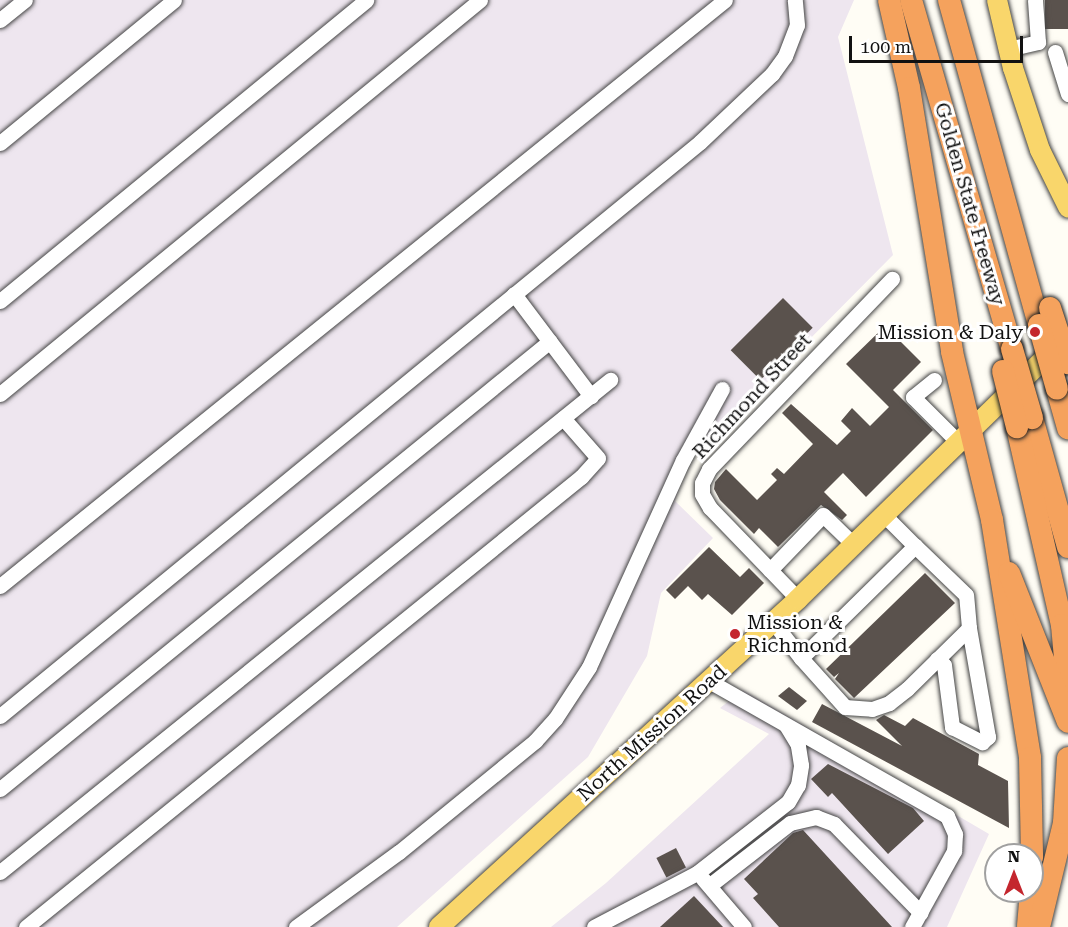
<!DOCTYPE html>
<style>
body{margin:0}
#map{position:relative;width:1068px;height:927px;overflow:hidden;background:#fffdf5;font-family:"Roboto Serif",serif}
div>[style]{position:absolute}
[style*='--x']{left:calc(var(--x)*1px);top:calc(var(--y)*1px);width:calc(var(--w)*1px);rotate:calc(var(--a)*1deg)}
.industrial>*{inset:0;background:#eee6ef}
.building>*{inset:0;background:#5a524d;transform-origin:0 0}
.roads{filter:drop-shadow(0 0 2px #444) drop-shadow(0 0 2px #444)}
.minor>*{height:15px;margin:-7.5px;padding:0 7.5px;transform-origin:7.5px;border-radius:7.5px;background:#fff}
.major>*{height:20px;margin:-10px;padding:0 10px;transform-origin:10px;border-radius:10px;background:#f9d66b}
.highway>*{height:22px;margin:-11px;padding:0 11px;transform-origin:11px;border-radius:11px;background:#f5a25d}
.bridges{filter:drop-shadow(0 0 2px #222) drop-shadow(0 0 2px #222)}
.highway-bridge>*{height:22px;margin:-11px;padding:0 11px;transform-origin:11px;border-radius:11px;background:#f5a25d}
.dots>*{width:16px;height:16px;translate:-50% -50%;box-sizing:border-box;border:3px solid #fff;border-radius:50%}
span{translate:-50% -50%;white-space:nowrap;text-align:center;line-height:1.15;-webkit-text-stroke:6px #fff;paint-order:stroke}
.street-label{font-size:20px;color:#111}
.poi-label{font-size:20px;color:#111}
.right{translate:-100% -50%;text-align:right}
.left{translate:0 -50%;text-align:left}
.north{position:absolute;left:984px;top:843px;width:60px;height:60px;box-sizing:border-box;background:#fff;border:2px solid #a0a0a0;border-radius:50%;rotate:0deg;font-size:16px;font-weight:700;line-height:24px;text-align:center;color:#111}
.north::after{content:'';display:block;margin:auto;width:21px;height:27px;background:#c4262e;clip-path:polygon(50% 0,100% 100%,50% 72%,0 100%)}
.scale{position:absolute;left:849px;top:36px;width:174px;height:27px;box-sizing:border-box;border:3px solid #111;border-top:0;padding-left:8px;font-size:18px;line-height:21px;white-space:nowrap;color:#111;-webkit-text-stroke:4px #fff;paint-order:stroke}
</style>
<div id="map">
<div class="industrial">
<i style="clip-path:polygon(0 0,854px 0,838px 37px,893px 255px,686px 464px,675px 501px,713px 538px,661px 593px,647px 656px,588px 757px,397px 927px,0 927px)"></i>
<i style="clip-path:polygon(743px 690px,989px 834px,947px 927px,551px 927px,606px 883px,769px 734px,720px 708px)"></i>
</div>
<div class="building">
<i style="left:1045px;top:0;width:23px;height:29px"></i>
<i style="left:783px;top:298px;width:42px;height:74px;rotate:45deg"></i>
<i style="clip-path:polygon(885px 326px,921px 362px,893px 390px,933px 430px,866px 497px,843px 473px,824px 492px,847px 515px,842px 520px,821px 505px,778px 547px,759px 528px,754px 534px,720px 500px,714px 489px,715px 482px,726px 469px,757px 500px,777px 480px,771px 474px,777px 468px,784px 474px,813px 444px,782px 413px,791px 404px,837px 445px,851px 431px,841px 421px,852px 408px,870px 426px,889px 407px,846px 364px)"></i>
<i style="clip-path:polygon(709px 547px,740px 577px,749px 568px,764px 583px,732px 615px,708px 594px,702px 600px,688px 586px,675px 599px,666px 590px)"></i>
<i style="clip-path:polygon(925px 573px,955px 603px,854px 698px,835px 679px,839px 673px,834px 677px,826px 669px)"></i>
<i style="clip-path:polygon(789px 687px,807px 701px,797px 710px,778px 696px)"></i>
<i style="clip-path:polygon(822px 704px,902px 746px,876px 720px,884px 715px,905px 726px,913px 718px,979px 754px,978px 765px,1008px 781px,1009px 828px,812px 722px)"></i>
<i style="clip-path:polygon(828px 764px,913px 808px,924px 821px,888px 854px,832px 793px,828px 797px,811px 779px)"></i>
<i style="clip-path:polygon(803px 830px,892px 927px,779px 927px,753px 898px,758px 894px,744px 879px,793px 833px)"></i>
<i style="left:676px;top:848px;width:22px;height:22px;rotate:63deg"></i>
<i style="clip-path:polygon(694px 896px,723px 927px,660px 927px)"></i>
</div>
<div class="roads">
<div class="minor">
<i style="--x:0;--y:20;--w:32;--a:-39"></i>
<i style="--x:1008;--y:49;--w:31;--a:-13"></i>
<i style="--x:1038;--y:42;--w:42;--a:-94.1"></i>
<i style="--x:1055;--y:52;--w:44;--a:72.8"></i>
<i style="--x:0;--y:143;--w:225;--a:-39.4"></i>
<i style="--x:514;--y:294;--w:128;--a:53"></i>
<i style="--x:0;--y:301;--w:474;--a:-39.4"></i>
<i style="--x:934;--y:380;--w:27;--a:141"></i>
<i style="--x:913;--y:397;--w:66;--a:45"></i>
<i style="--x:0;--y:394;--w:621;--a:-39.38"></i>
<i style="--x:770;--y:570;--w:76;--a:-46.1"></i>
<i style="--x:823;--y:515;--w:43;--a:44.1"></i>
<i style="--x:0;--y:586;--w:932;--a:-38.95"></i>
<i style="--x:798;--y:599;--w:127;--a:-134"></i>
<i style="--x:710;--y:508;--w:16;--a:-120"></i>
<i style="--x:702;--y:494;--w:11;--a:-90"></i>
<i style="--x:702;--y:483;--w:16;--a:-63"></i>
<i style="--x:709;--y:469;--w:264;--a:-46.1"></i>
<i style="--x:773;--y:622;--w:46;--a:52.1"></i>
<i style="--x:801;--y:658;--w:160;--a:-44.5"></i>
<i style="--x:915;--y:546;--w:42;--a:-135"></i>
<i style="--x:801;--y:658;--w:66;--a:48.1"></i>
<i style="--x:845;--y:707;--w:27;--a:4"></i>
<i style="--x:872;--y:709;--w:18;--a:-19"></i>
<i style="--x:889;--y:703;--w:23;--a:-38"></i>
<i style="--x:907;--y:689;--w:87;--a:-44.5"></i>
<i style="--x:969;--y:628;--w:33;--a:-95"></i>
<i style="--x:966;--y:595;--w:71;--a:-136.1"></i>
<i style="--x:937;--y:659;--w:9;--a:41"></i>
<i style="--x:944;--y:665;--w:63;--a:82.6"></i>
<i style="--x:952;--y:727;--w:34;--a:27"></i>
<i style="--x:982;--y:742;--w:8;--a:-40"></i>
<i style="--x:988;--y:737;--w:111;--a:-99.9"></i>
<i style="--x:709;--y:681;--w:274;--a:29.6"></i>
<i style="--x:947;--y:816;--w:20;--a:66"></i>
<i style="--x:955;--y:834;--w:17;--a:93"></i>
<i style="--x:954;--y:851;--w:87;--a:118.9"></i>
<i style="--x:0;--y:716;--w:905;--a:-39.35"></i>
<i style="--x:700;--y:142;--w:99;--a:-43.4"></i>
<i style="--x:772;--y:74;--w:22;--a:-54"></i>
<i style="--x:785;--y:56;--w:33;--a:-69"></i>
<i style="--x:797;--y:25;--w:25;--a:-95"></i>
<i style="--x:0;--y:789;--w:709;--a:-39.16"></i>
<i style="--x:0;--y:872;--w:784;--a:-38.89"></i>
<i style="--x:703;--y:879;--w:63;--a:49.5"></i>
<i style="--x:710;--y:885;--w:101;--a:-37.8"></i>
<i style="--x:790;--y:823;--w:27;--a:-13"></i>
<i style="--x:816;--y:817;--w:19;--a:21"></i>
<i style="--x:834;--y:824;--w:124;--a:45.7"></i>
<i style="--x:26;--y:927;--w:715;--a:-39.04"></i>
<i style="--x:581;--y:477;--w:25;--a:-48"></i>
<i style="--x:598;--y:458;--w:53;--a:-131.2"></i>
<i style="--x:296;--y:927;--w:127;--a:-36.1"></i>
<i style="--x:399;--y:852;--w:176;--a:-39.2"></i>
<i style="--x:535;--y:741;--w:30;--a:-48"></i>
<i style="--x:555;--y:719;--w:62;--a:-56.8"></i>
<i style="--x:589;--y:667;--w:227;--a:-65.6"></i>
<i style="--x:683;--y:460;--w:81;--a:-61.2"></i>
<i style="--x:594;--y:927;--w:116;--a:-27.7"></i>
<i style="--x:697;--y:873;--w:115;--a:-38"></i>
<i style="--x:788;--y:802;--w:20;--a:-60"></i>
<i style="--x:798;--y:785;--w:20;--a:-81"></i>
<i style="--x:801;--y:765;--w:20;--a:-99"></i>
<i style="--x:798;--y:745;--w:23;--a:-121"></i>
</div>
<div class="major">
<i style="--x:997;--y:0;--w:70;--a:76.8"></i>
<i style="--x:1013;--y:68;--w:86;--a:71.8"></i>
<i style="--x:1040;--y:150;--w:64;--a:63.8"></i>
<i style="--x:439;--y:927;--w:486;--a:-42.4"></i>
<i style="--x:798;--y:599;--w:362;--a:-44.3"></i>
</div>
<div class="highway">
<i style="--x:889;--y:0;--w:90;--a:77.2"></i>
<i style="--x:909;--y:88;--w:267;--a:80.7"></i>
<i style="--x:952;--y:352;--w:173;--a:76.6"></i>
<i style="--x:992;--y:520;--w:241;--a:80.9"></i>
<i style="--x:1030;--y:758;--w:99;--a:88.8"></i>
<i style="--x:911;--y:0;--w:363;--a:73.9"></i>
<i style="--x:949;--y:0;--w:337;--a:74.5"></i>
<i style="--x:1057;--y:389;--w:41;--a:74.2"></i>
<i style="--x:1032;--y:418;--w:134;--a:74.4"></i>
<i style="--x:1017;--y:427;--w:203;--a:77.2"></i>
<i style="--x:1062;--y:625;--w:66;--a:84.8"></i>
<i style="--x:1009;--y:573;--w:160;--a:68.4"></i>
<i style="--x:1028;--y:926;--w:35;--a:-85"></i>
<i style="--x:1039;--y:927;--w:107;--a:-76.5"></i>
<i style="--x:1064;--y:823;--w:65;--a:-86.5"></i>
</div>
</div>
<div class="bridges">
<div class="highway-bridge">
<i style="--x:1050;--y:308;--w:58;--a:71.9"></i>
<i style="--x:1039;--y:325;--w:66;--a:74.3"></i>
<i style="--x:1012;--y:349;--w:72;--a:73.8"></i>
<i style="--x:1003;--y:371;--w:58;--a:76"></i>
</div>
</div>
<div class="dots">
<i style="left:1035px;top:332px;background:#c4262e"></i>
<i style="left:735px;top:634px;background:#c4262e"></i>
</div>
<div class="street-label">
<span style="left:970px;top:204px;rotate:74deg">Golden State Freeway</span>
<span style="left:752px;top:396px;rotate:-47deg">Richmond Street</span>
<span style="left:652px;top:733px;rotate:-42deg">North Mission Road</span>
</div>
<div class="poi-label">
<span class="right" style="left:1023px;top:332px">Mission &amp; Daly</span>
<span class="left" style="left:747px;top:634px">Mission &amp;<br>Richmond</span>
</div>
<div class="north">N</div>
<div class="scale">100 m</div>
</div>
